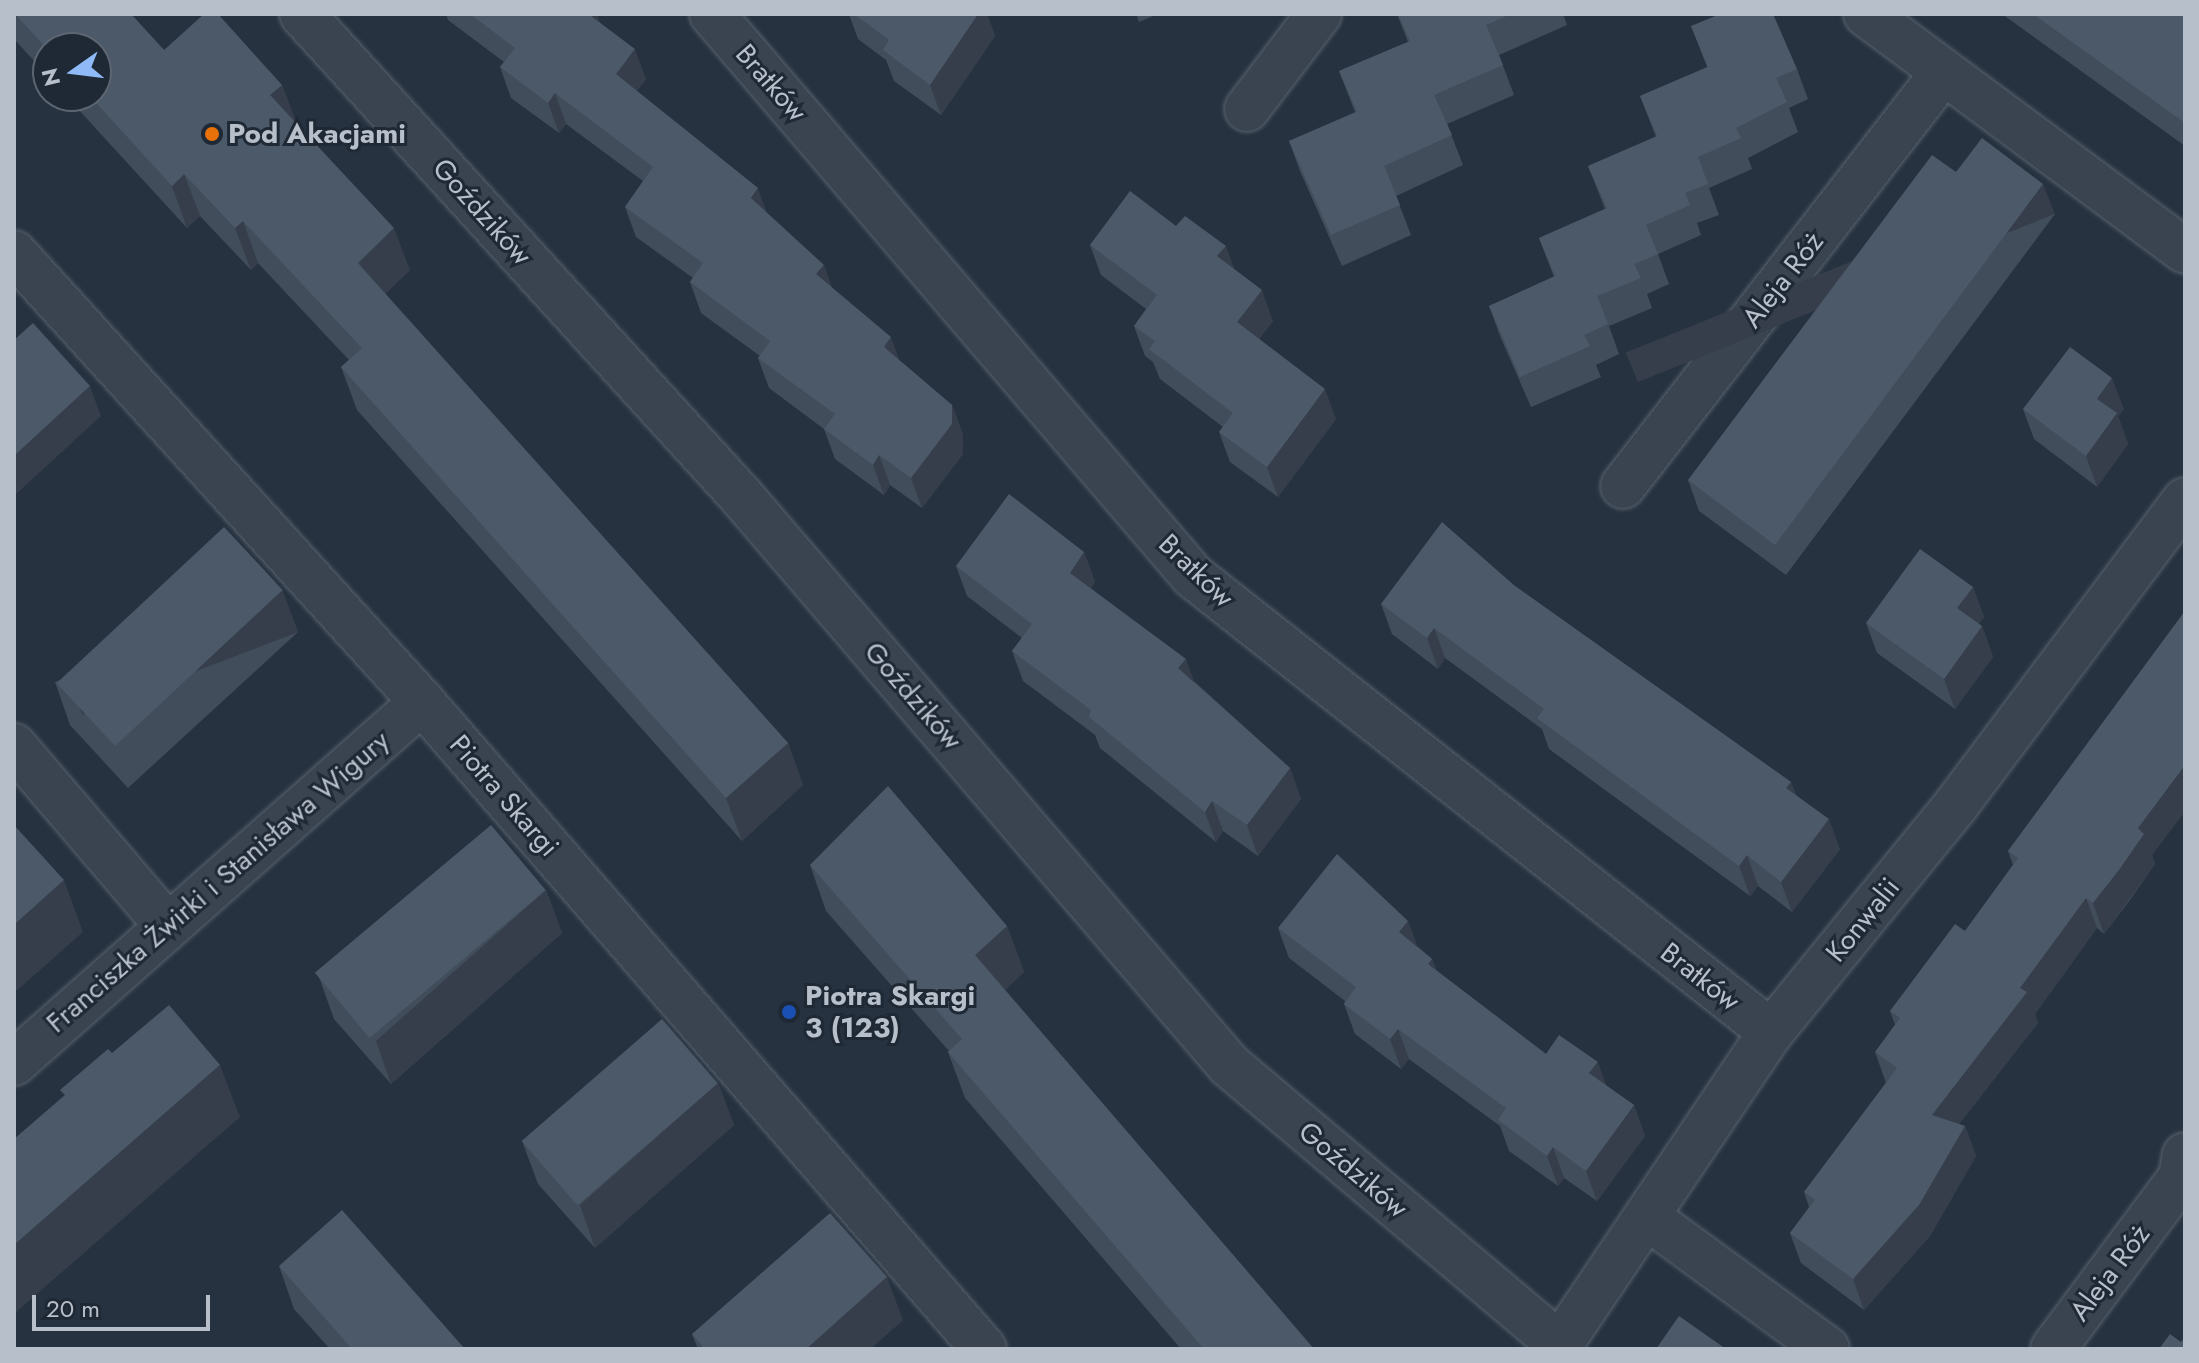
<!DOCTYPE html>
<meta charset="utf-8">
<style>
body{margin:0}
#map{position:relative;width:2199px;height:1363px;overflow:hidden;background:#263240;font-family:Jost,sans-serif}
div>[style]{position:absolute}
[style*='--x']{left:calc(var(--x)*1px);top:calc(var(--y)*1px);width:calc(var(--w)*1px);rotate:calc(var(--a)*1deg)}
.roads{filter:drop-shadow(0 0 2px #58626d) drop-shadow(0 0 2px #58626d)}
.minor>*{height:44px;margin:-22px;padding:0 22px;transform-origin:22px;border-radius:22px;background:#3a4450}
.wall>*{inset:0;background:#414d5a}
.shaded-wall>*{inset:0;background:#353e4a;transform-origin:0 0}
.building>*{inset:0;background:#4c5969;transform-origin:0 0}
.dots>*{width:22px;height:22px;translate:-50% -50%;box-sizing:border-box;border:4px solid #1f2935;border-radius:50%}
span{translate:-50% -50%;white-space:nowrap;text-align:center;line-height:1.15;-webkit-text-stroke:6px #1f2935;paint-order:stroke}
.street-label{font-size:28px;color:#b7bfca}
.poi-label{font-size:28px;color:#b7bfca;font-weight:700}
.left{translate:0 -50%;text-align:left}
.frame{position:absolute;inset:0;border:16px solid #b7bfca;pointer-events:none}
.north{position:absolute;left:32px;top:32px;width:80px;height:80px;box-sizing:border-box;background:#1f2935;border:2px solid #5c6571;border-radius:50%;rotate:256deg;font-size:22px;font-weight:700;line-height:32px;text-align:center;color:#b7bfca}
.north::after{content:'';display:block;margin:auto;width:28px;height:36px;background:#8fbaf7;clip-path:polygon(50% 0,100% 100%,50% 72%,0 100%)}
.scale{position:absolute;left:32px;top:1295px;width:178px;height:36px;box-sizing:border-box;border:4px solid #b7bfca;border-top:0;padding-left:10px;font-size:24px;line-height:28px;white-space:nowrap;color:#b7bfca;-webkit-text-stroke:6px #1f2935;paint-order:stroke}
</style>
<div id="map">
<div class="roads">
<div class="minor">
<i style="--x:302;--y:14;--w:652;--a:47.67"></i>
<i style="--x:741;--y:496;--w:750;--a:49.38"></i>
<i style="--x:1229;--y:1065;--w:429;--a:40.2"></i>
<i style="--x:712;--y:14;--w:740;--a:49.44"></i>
<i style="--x:1193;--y:576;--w:736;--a:38.27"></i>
<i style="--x:1866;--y:14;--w:397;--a:36.6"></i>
<i style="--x:1247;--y:109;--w:119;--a:-52.8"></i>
<i style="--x:14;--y:253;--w:607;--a:47.74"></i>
<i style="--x:422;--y:702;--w:857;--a:49.02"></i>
<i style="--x:1623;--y:486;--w:522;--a:-52.23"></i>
<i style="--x:14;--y:746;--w:234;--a:49.5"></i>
<i style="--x:14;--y:1063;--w:545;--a:-41.5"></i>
<i style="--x:1651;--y:1220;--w:218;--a:36.2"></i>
<i style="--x:1557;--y:1349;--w:382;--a:-56"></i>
<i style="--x:1771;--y:1032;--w:293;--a:-50.8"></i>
<i style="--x:1956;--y:805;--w:381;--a:-53.1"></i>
<i style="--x:2053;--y:1349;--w:214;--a:-53.3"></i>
<i style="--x:2181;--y:1177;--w:22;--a:-80"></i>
</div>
</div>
<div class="wall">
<i style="clip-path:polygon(14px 14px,131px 14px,164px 50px,282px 85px,296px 122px,410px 270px,385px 294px,788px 743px,803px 785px,742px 841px,357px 410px,341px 367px,349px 360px,258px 263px,251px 270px,200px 216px,187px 228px,66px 96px,96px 96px,48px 48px,48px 76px,14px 39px)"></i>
<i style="clip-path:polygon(446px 14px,597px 14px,600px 23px,646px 79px,637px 91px,766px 212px,832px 288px,899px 360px,952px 405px,963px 435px,963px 454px,922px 508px,890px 485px,884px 495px,835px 459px,824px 429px,769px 388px,758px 358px,760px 356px,701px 313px,690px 282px,693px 278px,636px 237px,625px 207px,643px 181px,566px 124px,559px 133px,511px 98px,500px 67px,504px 62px,448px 20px)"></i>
<i style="clip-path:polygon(849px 14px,987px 14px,995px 36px,941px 115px,894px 81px,886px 60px,858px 39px)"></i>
<i style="clip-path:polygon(1136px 14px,1158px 14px,1139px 22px)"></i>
<i style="clip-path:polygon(1397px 14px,1563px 14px,1567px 25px,1499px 55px,1514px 95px,1447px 124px,1463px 165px,1396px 196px,1411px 235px,1342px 266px,1300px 171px,1289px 141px,1355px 112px,1339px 71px,1408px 42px)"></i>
<i style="clip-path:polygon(2002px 14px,2185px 14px,2185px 146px)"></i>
<i style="clip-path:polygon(1691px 26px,1797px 69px,1808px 99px,1789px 108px,1798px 132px,1748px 158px,1752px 169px,1709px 188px,1719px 215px,1697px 223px,1701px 235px,1658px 254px,1669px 284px,1647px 294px,1652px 308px,1609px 326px,1619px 354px,1596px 365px,1601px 377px,1531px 407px,1500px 336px,1489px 306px,1554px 277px,1539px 238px,1605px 209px,1588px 166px,1656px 137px,1640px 96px,1707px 67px)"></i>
<i style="clip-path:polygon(1956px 172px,2055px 214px,1786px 575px,1699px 511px,1688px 480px)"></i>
<i style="clip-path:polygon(1090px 245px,1235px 270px,1273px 321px,1259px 339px,1336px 419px,1278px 497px,1230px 462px,1219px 432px,1223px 427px,1160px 379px,1153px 362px,1145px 356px,1134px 326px,1146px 309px,1101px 275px)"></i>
<i style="clip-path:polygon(2023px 409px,2124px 409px,2118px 416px,2128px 444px,2097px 487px,2034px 439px)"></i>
<i style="clip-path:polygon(1084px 552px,1095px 582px,1091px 588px,1290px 768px,1301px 799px,1258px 856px,1223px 831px,1216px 842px,1100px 748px,1095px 735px,1023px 681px,1012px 651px,1022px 638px,967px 596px,956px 566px)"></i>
<i style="clip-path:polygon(1515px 586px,1791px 782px,1796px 795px,1840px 849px,1792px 912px,1758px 886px,1750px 896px,1549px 749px,1542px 729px,1445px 658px,1438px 669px,1392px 634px,1381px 604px)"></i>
<i style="clip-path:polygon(1973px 587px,1984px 617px,1978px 624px,1982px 626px,1993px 657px,1955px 709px,1877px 653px,1866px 623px)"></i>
<i style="clip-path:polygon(282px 590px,298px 632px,128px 788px,70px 725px,55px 682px)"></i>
<i style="clip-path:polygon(2185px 611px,2185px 811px,2152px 855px,2155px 864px,2130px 900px,2104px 934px,2097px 928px,2035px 1014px,2038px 1023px,1959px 1124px,1965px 1126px,1976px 1156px,1930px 1236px,1864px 1310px,1801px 1263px,1790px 1233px,1809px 1207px,1804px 1192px,1886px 1083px,1875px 1052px,1895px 1025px,1890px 1011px,1965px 931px,2013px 865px,2008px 851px)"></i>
<i style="clip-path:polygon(810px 865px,1007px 926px,1024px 972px,1005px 990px,1314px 1349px,1181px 1349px,965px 1098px,948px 1052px,949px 1051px,826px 911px)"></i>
<i style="clip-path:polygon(546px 890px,562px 933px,391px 1084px,334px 1019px,319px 977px)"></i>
<i style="clip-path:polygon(1408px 921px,1417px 946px,1432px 959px,1437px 971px,1546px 1054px,1606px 1086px,1634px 1105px,1645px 1136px,1597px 1201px,1564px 1178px,1558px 1186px,1509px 1151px,1500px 1126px,1409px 1059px,1401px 1069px,1355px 1034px,1344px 1004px,1345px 1001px,1289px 958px,1278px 928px)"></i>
<i style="clip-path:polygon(718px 1083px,734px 1125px,595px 1248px,538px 1184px,522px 1141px)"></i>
<i style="clip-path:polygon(279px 1266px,465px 1349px,330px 1349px,294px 1309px)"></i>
<i style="clip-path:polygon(903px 1320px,870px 1349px,698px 1349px,692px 1334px)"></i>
</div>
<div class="shaded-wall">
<i style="clip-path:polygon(592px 14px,597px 14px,606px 41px,591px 16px)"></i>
<i style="clip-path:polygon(978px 14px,987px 14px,995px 36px,941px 115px,930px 85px)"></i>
<i style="clip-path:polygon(635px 49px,646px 79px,627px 104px,616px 74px)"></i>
<i style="clip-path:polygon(282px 85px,298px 127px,270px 95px)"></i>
<i style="clip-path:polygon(555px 93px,566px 124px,559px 133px,548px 103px)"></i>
<i style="clip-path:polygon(184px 174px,200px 216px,187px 228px,172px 186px)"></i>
<i style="left:2043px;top:184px;width:32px;height:450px;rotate:68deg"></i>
<i style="clip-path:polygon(758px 188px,769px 219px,751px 198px)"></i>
<i style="clip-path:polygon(243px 221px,258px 263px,251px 270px,235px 228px)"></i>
<i style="clip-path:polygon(394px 228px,410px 270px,373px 305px,358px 263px)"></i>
<i style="clip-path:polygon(1226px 246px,1237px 276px,1217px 256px)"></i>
<i style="clip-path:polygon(824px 265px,835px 295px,816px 274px)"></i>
<i style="clip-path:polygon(1262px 290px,1273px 321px,1248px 353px,1237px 322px)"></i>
<i style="clip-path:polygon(891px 337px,902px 368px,884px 347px)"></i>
<i style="clip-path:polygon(2112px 378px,2124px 409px,2118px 416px,2128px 444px,2097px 487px,2086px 456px,2097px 399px)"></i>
<i style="clip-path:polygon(90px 386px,101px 416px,14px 496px,14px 456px)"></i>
<i style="clip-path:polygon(1325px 389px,1336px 419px,1278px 497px,1267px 467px)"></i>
<i style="clip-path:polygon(952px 405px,963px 435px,963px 454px,922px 508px,911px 478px)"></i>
<i style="clip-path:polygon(879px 455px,890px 485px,884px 495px,873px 465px)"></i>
<i style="clip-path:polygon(1084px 552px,1095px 582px,1081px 603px,1070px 573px)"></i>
<i style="clip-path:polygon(1973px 587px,1984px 617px,1968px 638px,1957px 608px)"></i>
<i style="left:282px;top:590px;width:45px;height:231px;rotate:69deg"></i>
<i style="clip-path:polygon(1982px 626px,1993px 657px,1955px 709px,1944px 679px)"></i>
<i style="clip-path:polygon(1434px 628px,1445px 658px,1438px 669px,1427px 638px)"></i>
<i style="clip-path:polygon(1186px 659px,1197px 689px,1178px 668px)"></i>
<i style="clip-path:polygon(788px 743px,803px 785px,742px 841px,726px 798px)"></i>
<i style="clip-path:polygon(2185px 765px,2185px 811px,2152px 855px,2155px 864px,2104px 934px,2093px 903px,2138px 828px)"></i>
<i style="clip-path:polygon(1290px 768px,1301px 799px,1258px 856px,1247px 825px)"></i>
<i style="clip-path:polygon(1791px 782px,1802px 812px,1786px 788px)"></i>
<i style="clip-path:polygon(1212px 801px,1223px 831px,1216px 842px,1205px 812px)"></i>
<i style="clip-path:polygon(1829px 819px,1840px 849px,1792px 912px,1781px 882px)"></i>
<i style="clip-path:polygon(1747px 855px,1758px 886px,1750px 896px,1739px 866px)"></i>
<i style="clip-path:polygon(64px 880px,83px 932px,14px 993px,14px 925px)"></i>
<i style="clip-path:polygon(546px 890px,562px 933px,391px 1084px,376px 1041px)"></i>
<i style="clip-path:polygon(2086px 898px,2097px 928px,2035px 1014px,2038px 1023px,1943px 1145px,1932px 1115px,2020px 988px)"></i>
<i style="clip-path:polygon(1408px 921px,1419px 951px,1399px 932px)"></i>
<i style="clip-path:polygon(1007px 926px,1024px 972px,992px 1002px,975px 955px)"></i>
<i style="clip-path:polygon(1432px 959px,1443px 989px,1428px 964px)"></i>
<i style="clip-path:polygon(1398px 1029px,1409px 1059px,1401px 1069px,1390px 1039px)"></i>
<i style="clip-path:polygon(1598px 1062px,1609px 1093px,1589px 1073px)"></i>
<i style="clip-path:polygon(220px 1065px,240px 1117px,14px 1314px,14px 1245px)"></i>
<i style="clip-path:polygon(718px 1083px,734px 1125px,595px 1248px,580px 1205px)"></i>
<i style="clip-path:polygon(1634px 1105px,1645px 1136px,1597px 1201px,1586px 1171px)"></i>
<i style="clip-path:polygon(1965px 1126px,1976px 1156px,1930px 1236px,1864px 1310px,1853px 1279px)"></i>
<i style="clip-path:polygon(1553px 1147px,1564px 1178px,1558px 1186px,1547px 1156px)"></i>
<i style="clip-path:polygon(887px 1277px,903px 1320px,870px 1349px,806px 1349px)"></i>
</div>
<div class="building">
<i style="clip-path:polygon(15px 14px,131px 14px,164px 50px,204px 14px,218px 14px,282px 85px,270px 95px,394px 228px,358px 263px,788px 743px,726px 798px,341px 367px,362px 348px,243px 221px,235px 228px,184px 174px,172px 186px,90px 96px,96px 96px,96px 48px,48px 48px,48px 50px)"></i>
<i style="clip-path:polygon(470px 14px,592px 14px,591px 16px,635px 49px,616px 74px,758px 188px,751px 198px,824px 265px,816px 274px,891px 337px,884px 347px,952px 405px,952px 424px,911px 478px,879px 455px,873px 465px,824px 429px,835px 414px,758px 358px,770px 341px,690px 282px,703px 263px,625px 207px,653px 167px,555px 93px,548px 103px,500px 67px,515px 48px)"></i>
<i style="clip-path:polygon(854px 14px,978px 14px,930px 85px,883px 50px,889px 40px)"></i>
<i style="clip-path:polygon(1398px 14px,1511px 14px,1486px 25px,1503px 65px,1434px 95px,1452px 135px,1384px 166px,1400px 205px,1331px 235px,1289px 141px,1357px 112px,1339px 71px,1410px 41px)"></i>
<i style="clip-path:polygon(1720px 14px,1773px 14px,1797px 69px,1776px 78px,1787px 102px,1736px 128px,1741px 138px,1698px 157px,1708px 184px,1685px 193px,1690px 205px,1646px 225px,1658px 254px,1634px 264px,1641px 278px,1597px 296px,1608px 324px,1584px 335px,1590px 346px,1520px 377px,1489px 306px,1555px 276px,1539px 238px,1607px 208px,1588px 166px,1657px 136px,1640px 96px,1708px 67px,1691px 26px)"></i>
<i style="clip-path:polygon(2033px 14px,2185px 14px,2185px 123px)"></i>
<i style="clip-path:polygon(1982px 138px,2043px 184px,1775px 545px,1688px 480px,1932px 155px,1956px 172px)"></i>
<i style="clip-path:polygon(1130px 191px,1176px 226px,1185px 216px,1226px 246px,1217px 256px,1262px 290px,1237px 322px,1325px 389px,1267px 467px,1219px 432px,1233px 413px,1149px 349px,1155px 341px,1134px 326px,1157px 295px,1090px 245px)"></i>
<i style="clip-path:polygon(33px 323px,90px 386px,14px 456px,14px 340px)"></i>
<i style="clip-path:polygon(2070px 347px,2112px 378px,2097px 399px,2117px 413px,2086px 456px,2023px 409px)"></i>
<i style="clip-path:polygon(1009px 494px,1084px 552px,1070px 573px,1186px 659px,1178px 668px,1290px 768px,1247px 825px,1212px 801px,1205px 812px,1089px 717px,1091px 710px,1012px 651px,1032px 624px,956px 566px)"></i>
<i style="clip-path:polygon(1442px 522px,1515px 586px,1791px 782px,1786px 788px,1829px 819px,1781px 882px,1747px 855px,1739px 866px,1537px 718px,1544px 709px,1434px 628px,1427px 638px,1381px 604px)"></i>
<i style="left:224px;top:527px;width:86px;height:229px;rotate:47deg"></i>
<i style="clip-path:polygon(1920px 549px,1973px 587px,1957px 608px,1982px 626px,1944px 679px,1866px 623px)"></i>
<i style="clip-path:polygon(2185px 611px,2185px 765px,2138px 828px,2144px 834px,2119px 870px,2093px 903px,2086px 898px,2020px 988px,2027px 992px,1932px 1115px,1965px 1126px,1919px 1205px,1853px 1279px,1790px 1233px,1815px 1200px,1804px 1192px,1897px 1068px,1875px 1052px,1900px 1018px,1890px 1011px,1955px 924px,1965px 931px,2018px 858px,2008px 851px)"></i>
<i style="clip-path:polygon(888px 786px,1007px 926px,975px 955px,1314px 1349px,1204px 1349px,948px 1052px,962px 1039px,810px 865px)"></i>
<i style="clip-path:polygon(14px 825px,64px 880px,14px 925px)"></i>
<i style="left:491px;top:825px;width:85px;height:230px;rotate:50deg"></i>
<i style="clip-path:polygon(1337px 854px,1408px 921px,1399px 932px,1432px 959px,1428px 964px,1546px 1054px,1559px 1035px,1598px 1062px,1589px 1073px,1634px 1105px,1586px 1171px,1553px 1147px,1547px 1156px,1498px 1120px,1506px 1108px,1398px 1029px,1390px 1039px,1344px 1004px,1356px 987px,1278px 928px)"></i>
<i style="clip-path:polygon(169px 1005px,220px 1065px,14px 1245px,14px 1139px,65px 1095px,60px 1090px,108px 1049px,112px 1053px)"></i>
<i style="left:662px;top:1019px;width:85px;height:186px;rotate:49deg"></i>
<i style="clip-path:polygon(342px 1210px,465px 1349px,352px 1349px,279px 1266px)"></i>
<i style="clip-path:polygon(830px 1213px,887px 1277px,806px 1349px,705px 1349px,692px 1334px)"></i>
<i style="clip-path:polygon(1679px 1316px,1726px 1349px,1656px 1349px)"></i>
<i style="clip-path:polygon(2170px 1334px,2181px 1342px,2185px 1336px,2185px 1349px,2159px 1349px)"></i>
</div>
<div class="dots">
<i style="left:212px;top:134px;background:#e8710a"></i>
<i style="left:789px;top:1012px;background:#1a4fb4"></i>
</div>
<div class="street-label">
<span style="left:771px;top:83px;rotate:49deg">Bratków</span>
<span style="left:482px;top:212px;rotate:48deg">Goździków</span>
<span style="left:1783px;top:280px;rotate:-52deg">Aleja Róż</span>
<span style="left:1196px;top:571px;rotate:44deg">Bratków</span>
<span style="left:913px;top:696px;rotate:49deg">Goździków</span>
<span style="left:504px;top:796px;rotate:49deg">Piotra Skargi</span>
<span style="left:218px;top:882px;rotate:-41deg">Franciszka Żwirki i Stanisława Wigury</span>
<span style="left:1863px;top:920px;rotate:-51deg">Konwalii</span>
<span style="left:1700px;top:977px;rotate:38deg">Bratków</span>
<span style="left:1353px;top:1170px;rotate:40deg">Goździków</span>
<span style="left:2110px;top:1273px;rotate:-53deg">Aleja Róż</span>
</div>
<div class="poi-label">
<span class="left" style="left:228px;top:134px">Pod Akacjami</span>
<span class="left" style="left:805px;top:1012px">Piotra Skargi<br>3 (123)</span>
</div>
<div class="frame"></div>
<div class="north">N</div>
<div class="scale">20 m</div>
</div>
